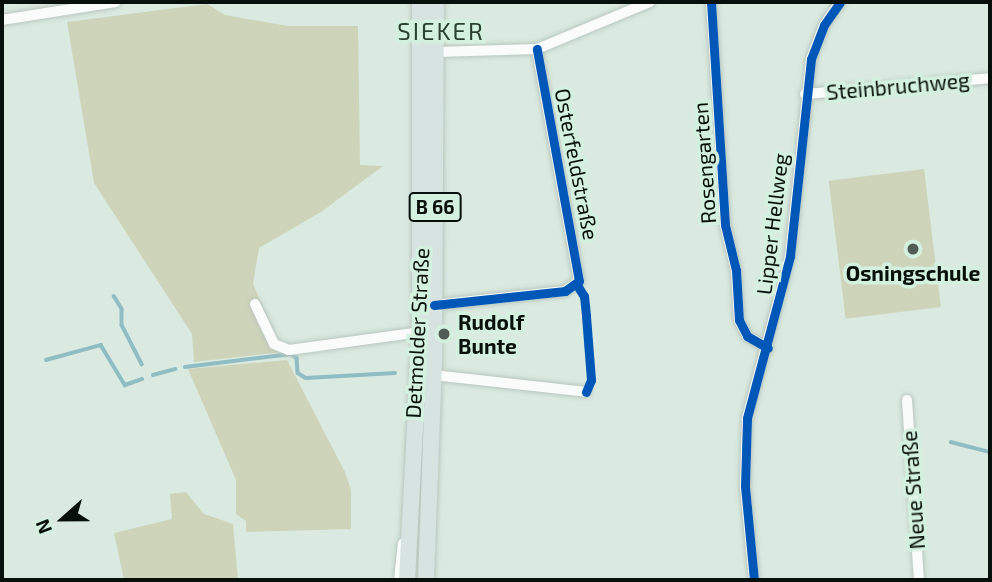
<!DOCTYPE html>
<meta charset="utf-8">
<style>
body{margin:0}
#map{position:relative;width:992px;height:582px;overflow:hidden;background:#daeae0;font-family:"Exo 2",sans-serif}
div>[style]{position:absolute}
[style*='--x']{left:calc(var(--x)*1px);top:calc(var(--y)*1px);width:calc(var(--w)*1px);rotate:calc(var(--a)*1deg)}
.green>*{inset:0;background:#ced4ba;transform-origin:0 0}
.stream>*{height:3.5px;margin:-1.75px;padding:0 1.75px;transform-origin:1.75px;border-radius:1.75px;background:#90bdc3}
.roads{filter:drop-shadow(0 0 2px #bac7bf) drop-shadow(0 0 2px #bac7bf)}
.minor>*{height:10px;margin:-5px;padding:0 5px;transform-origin:5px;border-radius:5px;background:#f9fcfa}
.tertiary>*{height:12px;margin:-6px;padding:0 6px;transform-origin:6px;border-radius:6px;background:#f9fcfa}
.primary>*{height:16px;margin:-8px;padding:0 8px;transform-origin:8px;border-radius:8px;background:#d6e3e1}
.cycleway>*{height:9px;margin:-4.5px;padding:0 4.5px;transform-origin:4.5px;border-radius:4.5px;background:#0057b8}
.dots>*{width:19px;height:19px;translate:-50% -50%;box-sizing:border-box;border:4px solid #d4f0de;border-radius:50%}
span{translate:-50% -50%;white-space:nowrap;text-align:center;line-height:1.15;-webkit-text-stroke:7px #d4f0de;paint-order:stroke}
.shield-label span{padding:2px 5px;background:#d4f0de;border:2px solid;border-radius:5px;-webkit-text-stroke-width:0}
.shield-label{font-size:19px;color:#07100a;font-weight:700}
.street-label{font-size:21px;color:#07100a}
.poi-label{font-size:21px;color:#07100a;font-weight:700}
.left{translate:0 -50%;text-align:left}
.quarter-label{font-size:24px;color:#2a4033;letter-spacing:2px}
.frame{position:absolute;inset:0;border:4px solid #07100a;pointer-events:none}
.north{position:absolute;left:28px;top:484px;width:70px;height:70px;-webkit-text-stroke:5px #d4f0de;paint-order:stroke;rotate:249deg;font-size:19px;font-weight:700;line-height:28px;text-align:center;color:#07100a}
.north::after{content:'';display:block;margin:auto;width:24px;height:32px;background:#07100a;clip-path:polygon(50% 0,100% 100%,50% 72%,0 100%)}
</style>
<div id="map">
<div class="green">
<i style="clip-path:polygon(207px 4px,225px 15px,288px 26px,358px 26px,360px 165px,383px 166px,321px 212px,259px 248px,253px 284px,283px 352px,194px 362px,192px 334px,94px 183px,67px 22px)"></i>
<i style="left:924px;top:169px;width:139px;height:96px;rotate:83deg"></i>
<i style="clip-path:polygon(287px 360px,345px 472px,351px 490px,351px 529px,246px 532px,246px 521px,236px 514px,236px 480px,188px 369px)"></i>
<i style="clip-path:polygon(186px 492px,204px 514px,233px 524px,238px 580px,124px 580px,114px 533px,172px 519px,170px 494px)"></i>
</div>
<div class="stream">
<i style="--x:114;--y:296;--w:15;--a:58"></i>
<i style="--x:122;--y:309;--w:16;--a:90"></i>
<i style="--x:122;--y:325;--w:44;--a:62.9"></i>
<i style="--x:46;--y:360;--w:57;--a:-15.3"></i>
<i style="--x:101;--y:345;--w:47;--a:59"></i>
<i style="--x:125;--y:385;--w:18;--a:-19"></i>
<i style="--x:185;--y:367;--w:107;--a:-7"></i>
<i style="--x:291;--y:354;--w:7;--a:34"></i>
<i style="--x:297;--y:358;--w:15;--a:86"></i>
<i style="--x:298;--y:373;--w:9;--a:32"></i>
<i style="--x:306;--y:378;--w:89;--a:-3.2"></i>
<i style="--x:153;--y:375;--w:23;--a:-15"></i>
<i style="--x:951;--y:442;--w:40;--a:14.4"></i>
</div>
<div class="roads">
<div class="minor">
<i style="--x:711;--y:2;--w:223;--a:86.4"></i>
<i style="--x:725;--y:225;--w:46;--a:76.3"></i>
<i style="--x:736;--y:270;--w:50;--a:86.6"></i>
<i style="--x:739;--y:320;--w:18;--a:63"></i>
<i style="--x:747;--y:336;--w:24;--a:30"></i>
<i style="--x:2;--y:20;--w:115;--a:-9"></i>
<i style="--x:436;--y:52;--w:101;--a:-1.7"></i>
<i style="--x:537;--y:49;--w:122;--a:-22.6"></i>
<i style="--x:805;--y:94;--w:186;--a:-4.9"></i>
<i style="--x:255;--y:304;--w:44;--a:64.6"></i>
<i style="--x:274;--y:344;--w:16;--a:22"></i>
<i style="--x:289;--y:350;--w:132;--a:-7.8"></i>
<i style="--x:434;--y:305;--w:132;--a:-6.1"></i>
<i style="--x:565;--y:291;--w:17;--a:-36"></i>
<i style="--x:579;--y:281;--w:236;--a:-100.3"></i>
<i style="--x:433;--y:375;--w:154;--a:6.3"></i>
<i style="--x:907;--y:400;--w:180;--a:86.2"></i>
<i style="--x:754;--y:580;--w:94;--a:-95.5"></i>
<i style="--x:745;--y:486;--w:68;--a:-88.3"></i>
<i style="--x:747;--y:418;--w:168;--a:-75.1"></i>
<i style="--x:790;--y:256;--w:198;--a:-83.9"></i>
<i style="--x:811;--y:59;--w:36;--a:-69"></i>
<i style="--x:824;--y:25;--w:28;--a:-55"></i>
</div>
<div class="tertiary">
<i style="--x:400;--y:580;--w:36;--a:-84"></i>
</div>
<div class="primary">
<i style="--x:407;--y:580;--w:248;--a:-87"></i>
<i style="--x:420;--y:332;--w:330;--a:-90"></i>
<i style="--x:426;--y:580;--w:217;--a:-87.9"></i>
<i style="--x:434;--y:363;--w:361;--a:-89.7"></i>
</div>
</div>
<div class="cycleway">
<i style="--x:711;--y:2;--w:223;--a:86.4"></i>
<i style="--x:725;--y:225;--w:46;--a:76.3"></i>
<i style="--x:736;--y:270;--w:50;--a:86.6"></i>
<i style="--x:739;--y:320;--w:18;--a:63"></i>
<i style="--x:747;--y:336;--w:24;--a:30"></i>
<i style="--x:577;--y:285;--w:13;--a:58"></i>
<i style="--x:584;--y:296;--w:20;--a:84"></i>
<i style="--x:586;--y:316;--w:64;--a:85.5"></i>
<i style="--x:591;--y:380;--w:13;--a:113"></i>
<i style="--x:434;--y:305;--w:132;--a:-6.1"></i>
<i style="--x:565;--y:291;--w:17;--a:-36"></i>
<i style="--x:579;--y:281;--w:236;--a:-100.3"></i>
<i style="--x:754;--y:580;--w:94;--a:-95.5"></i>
<i style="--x:745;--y:486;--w:68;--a:-88.3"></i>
<i style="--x:747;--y:418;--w:168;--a:-75.1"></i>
<i style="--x:790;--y:256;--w:198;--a:-83.9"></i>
<i style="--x:811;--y:59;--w:36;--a:-69"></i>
<i style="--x:824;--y:25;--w:28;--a:-55"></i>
</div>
<div class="dots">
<i style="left:913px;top:249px;background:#515c55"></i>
<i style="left:444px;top:334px;background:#515c55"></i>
</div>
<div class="shield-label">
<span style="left:435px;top:207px">B 66</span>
</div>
<div class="street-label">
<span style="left:898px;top:86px;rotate:-5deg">Steinbruchweg</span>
<span style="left:704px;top:163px;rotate:-94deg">Rosengarten</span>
<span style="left:577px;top:164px;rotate:79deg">Osterfeldstraße</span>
<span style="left:772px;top:224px;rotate:-83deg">Lipper Hellweg</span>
<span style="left:417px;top:333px;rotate:-87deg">Detmolder Straße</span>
<span style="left:913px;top:490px;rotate:-94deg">Neue Straße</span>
</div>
<div class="poi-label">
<span style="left:913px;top:273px">Osningschule</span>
<span class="left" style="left:458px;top:334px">Rudolf<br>Bunte</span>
</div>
<div class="quarter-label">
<span style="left:441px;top:31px">SIEKER</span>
</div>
<div class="frame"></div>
<div class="north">N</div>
</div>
